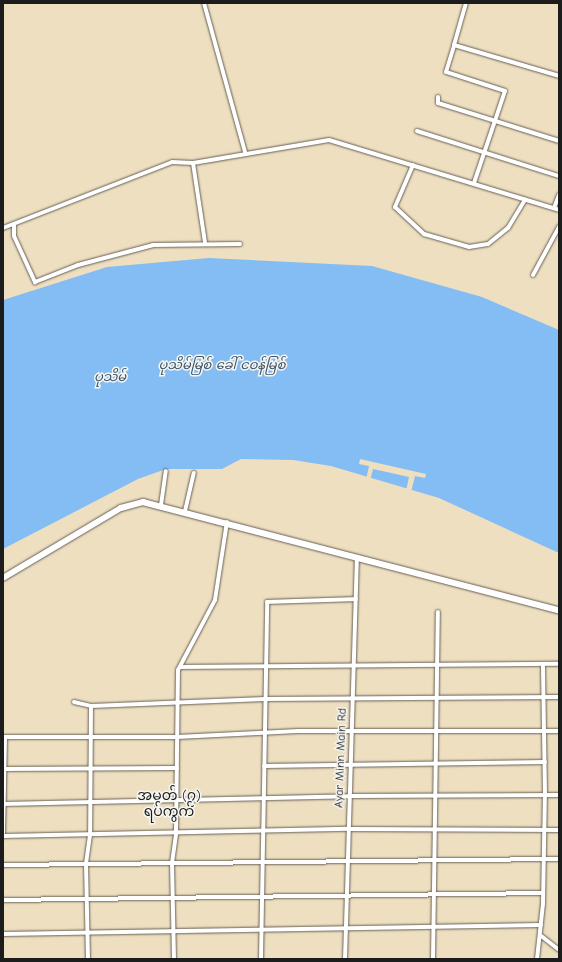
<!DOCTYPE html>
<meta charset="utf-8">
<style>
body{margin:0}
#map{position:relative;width:562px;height:962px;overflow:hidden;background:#eedfc0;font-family:"Comic Neue","Noto Sans Myanmar",sans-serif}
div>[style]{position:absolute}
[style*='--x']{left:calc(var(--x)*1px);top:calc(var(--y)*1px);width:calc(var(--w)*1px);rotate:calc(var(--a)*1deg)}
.water>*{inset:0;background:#84bcf4}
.pier>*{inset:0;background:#eedfc0}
.roads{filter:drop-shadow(0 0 1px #666055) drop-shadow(0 0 1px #666055)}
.street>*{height:4px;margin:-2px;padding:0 2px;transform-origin:2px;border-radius:2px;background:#fff}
.secondary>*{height:5.5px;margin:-2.75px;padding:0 2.75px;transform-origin:2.75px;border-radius:2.75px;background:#fff}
span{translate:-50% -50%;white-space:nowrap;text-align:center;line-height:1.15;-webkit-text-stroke:3px #f6f6f2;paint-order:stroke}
.street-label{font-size:12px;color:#1c1c1c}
.water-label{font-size:13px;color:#405468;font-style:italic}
.quarter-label{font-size:14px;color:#1c1c1c}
.frame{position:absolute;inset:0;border:4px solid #1c1c1c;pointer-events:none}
</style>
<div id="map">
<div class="water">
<i style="clip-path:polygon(209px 258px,372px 266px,482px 297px,559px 330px,559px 553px,439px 498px,331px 466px,293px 460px,241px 459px,222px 469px,166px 469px,138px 479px,3px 549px,3px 300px,107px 267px)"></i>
</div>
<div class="pier">
<i style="clip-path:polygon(360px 459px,426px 474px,425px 478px,415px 476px,411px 492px,406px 491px,409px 477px,373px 469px,370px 481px,366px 480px,369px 466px,359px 464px)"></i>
</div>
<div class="roads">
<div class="street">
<i style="--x:204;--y:3;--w:155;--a:74.6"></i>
<i style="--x:454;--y:45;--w:44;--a:-74.1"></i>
<i style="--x:438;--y:97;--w:6;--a:90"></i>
<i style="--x:438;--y:103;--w:127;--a:17.4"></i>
<i style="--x:417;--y:131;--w:149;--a:17.6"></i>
<i style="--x:193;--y:163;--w:80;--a:81.4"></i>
<i style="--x:413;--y:165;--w:46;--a:113.2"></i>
<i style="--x:395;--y:207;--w:40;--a:43"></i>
<i style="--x:424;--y:234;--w:47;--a:16.1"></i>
<i style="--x:469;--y:247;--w:19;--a:-9"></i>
<i style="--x:488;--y:244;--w:26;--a:-39"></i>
<i style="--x:508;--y:228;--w:33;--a:-59"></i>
<i style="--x:474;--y:183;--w:97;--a:-71.4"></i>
<i style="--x:505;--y:91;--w:62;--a:-162.1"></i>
<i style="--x:446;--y:72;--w:28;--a:-73"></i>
<i style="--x:454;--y:45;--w:109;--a:16.4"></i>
<i style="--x:554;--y:208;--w:14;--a:-69"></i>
<i style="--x:14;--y:224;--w:12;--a:90"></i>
<i style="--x:14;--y:236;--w:51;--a:65.5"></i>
<i style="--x:35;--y:282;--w:46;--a:-21.6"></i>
<i style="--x:78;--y:265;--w:78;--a:-14.9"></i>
<i style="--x:153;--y:245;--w:87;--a:-0.7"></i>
<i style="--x:3;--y:228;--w:181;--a:-21.3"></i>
<i style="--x:172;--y:162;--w:21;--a:3"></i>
<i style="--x:193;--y:163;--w:138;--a:-9.6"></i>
<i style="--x:329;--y:140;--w:240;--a:16.9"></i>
<i style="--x:533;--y:275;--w:55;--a:-61.6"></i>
<i style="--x:161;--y:505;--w:34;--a:-82"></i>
<i style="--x:185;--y:511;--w:39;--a:-77"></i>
<i style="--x:180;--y:667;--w:379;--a:-0.5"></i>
<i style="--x:74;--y:702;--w:17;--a:13"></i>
<i style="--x:91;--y:706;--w:129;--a:90.4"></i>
<i style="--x:90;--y:835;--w:29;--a:98"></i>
<i style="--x:86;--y:864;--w:95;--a:88.8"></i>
<i style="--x:91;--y:706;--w:174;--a:-2.3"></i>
<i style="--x:265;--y:699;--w:294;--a:-0.4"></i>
<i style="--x:3;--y:737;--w:174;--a:0"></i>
<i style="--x:177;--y:737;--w:121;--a:-2.8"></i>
<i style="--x:298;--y:731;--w:261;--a:0"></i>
<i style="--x:264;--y:766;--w:281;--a:-0.8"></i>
<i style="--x:3;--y:769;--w:174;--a:-0.3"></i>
<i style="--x:3;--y:804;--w:347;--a:-1.3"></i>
<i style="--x:350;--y:796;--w:209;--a:-0.3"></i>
<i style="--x:3;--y:833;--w:96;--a:-88.8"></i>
<i style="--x:3;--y:836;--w:346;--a:-1.2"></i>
<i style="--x:349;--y:829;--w:210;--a:0.3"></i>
<i style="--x:3;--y:865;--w:556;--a:-0.62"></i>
<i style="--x:3;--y:900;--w:540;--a:-0.74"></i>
<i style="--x:3;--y:934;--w:538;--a:-0.96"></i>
<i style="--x:540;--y:935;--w:24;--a:38"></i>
<i style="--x:174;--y:959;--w:96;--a:-91.2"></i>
<i style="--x:172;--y:863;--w:30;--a:-82"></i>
<i style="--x:176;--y:833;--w:163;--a:-89.3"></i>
<i style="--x:178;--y:670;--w:79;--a:-62.1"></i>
<i style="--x:215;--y:600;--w:79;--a:-81.3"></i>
<i style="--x:261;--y:959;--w:357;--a:-89"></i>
<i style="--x:267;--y:602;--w:89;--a:-1.9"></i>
<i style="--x:345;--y:959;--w:402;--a:-88.3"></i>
<i style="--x:433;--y:959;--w:347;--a:-89.2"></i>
<i style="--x:537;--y:959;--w:55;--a:-83.8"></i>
<i style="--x:543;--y:904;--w:110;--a:-89"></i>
<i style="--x:545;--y:794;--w:130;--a:-90.9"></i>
</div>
<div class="secondary">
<i style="--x:3;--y:578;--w:137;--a:-30.7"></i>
<i style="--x:121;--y:508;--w:23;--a:-15"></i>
<i style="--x:143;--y:502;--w:430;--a:14.6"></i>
</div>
</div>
<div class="street-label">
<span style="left:341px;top:758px;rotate:-88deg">Ayar Minn Main Rd</span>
</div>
<div class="water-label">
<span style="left:222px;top:365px">ပုသိမ်မြစ် ခေါ် ငဝန်မြစ်</span>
<span style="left:110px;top:377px">ပုသိမ်</span>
</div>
<div class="quarter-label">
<span style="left:169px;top:804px">အမှတ် (၇)<br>ရပ်ကွက်</span>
</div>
<div class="frame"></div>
</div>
